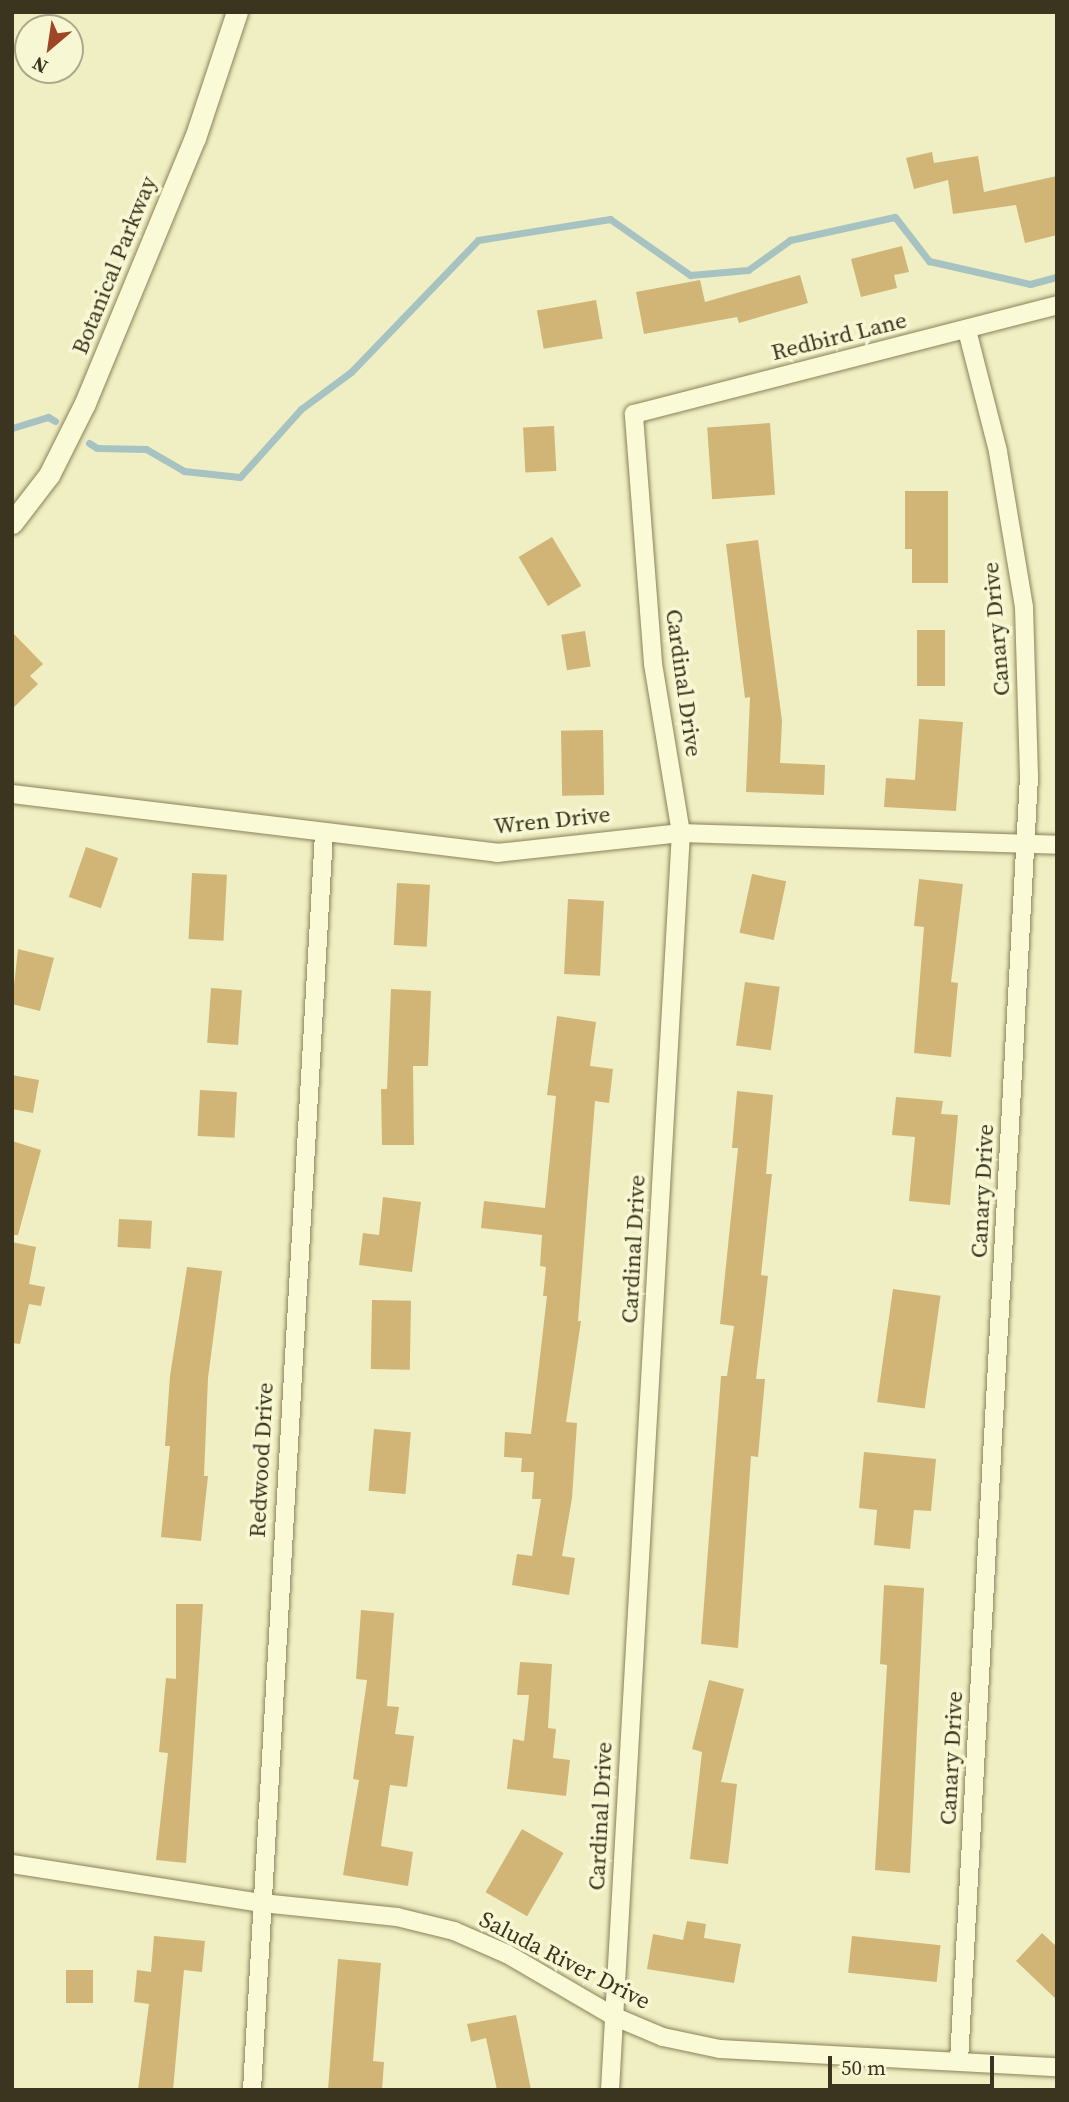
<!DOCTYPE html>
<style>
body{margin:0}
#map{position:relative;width:1069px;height:2102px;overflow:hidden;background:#f0efc3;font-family:"Source Serif 4",serif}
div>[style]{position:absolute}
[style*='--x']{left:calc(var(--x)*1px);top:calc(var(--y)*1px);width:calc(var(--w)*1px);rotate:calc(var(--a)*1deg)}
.stream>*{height:7px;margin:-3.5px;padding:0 3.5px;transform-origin:3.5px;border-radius:3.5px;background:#a6c3c2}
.building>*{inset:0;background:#d0b577;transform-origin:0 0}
.roads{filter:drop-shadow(0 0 2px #8b8259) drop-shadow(0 0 2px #8b8259)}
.minor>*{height:18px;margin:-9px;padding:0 9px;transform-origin:9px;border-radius:9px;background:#fafad7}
.tertiary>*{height:21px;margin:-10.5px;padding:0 10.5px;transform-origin:10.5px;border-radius:10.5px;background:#fafad7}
span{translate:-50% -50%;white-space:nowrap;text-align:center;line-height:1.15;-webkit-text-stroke:7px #f7f7d3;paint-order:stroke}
.street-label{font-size:23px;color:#3b341e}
.frame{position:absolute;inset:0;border:14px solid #3b341e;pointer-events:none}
.north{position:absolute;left:14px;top:14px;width:70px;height:70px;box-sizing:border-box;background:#f7f7d3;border:2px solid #aca98b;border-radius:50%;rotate:209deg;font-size:19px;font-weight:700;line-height:28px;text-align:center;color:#3b341e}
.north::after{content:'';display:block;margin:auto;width:24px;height:32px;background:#9d4726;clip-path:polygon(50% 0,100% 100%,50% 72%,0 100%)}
.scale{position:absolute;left:828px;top:2056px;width:166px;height:32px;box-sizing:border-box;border:4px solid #3b341e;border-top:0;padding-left:9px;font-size:21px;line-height:24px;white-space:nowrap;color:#3b341e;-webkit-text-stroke:5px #f7f7d3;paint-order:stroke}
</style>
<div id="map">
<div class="stream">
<i style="--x:12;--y:428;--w:38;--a:-17"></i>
<i style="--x:48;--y:417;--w:8;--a:30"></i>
<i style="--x:89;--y:443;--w:9;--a:32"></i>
<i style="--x:97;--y:448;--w:49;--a:1.2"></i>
<i style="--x:146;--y:449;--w:44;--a:30.1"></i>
<i style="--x:184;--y:471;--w:56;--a:6.1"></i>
<i style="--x:240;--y:477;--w:91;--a:-48.1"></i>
<i style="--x:301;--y:409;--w:62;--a:-36.5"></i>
<i style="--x:351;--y:372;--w:183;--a:-46.1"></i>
<i style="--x:478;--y:240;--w:134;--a:-9"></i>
<i style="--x:610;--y:219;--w:98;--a:35"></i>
<i style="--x:690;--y:275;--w:58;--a:-4.9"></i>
<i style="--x:748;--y:270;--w:52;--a:-35.5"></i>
<i style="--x:790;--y:240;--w:107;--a:-12.4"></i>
<i style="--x:895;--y:217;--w:56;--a:52.3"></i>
<i style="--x:929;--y:261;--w:104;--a:12.8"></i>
<i style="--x:1030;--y:284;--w:28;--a:-15"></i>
</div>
<div class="building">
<i style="clip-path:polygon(932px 152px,934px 163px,978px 156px,984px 192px,1057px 176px,1057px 235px,1025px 243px,1016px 205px,953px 214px,948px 180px,914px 189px,906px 158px)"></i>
<i style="clip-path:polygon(902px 246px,909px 272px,894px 275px,897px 288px,861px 297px,851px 259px)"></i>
<i style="clip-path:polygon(800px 275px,808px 303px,739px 323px,737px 317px,644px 334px,636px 292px,700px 280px,705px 302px)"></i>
<i style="left:596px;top:300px;width:39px;height:60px;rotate:80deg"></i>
<i style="left:770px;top:423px;width:72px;height:63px;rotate:86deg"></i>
<i style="left:554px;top:426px;width:45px;height:31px;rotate:87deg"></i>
<i style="clip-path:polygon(905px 491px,948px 491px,948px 583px,912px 583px,912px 549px,905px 549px)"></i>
<i style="left:552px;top:537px;width:57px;height:39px;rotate:59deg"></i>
<i style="clip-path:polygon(758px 540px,782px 721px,780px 763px,825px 765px,824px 795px,746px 792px,750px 697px,745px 698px,726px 544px)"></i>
<i style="left:917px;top:630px;width:28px;height:56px"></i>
<i style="left:585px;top:631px;width:36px;height:24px;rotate:81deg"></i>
<i style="clip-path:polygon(12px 632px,43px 664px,30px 676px,38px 684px,12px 709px)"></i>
<i style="clip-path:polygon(919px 719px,963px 722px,956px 811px,884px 807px,886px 778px,915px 780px)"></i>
<i style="left:603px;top:730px;width:65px;height:42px;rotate:89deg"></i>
<i style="left:86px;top:847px;width:34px;height:53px;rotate:19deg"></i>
<i style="left:192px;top:873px;width:35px;height:66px;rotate:3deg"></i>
<i style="left:752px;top:874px;width:35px;height:60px;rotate:12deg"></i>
<i style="clip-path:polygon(919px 879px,963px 884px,951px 982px,958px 983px,951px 1057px,914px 1053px,924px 927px,914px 926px)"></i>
<i style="left:397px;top:883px;width:33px;height:62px;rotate:3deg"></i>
<i style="left:568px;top:899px;width:36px;height:75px;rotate:3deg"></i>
<i style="clip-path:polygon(18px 949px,54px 958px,40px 1011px,12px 1004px)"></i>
<i style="left:745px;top:982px;width:35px;height:64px;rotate:8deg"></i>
<i style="left:211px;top:988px;width:31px;height:55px;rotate:4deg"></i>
<i style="clip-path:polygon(391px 989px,431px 991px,428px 1066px,413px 1066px,414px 1145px,382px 1145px,381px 1089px,387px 1089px)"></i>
<i style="clip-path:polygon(557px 1016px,596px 1022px,590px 1066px,613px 1069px,609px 1103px,595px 1101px,578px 1321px,581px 1321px,566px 1422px,577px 1423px,572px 1498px,562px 1556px,575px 1558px,569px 1595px,512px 1585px,517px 1554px,532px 1556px,541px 1499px,532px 1499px,534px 1472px,521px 1472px,522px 1458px,504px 1457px,505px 1432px,531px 1434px,547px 1296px,543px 1296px,546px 1267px,540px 1266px,542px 1235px,481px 1228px,484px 1201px,545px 1208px,556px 1096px,547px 1095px)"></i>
<i style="clip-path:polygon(12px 1075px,39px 1080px,33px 1113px,12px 1109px)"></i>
<i style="left:200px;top:1090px;width:37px;height:46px;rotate:3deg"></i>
<i style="clip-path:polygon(737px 1091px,773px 1095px,766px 1174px,772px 1174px,761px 1275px,768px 1276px,756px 1379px,765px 1379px,758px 1457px,751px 1456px,738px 1648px,701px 1644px,721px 1376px,727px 1376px,734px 1326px,720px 1324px,738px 1148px,732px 1148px)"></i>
<i style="clip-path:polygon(896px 1097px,943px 1101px,941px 1114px,958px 1115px,950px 1205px,909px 1201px,915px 1137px,892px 1135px)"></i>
<i style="clip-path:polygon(12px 1141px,41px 1150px,18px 1235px,12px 1235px)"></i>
<i style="clip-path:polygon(383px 1197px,421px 1202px,412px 1272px,359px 1265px,363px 1233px,379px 1235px)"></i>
<i style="left:119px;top:1219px;width:33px;height:28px;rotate:3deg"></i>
<i style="clip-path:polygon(12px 1242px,36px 1247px,29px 1284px,45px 1287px,41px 1306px,29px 1304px,20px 1344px,12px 1343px)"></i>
<i style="clip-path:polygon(187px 1267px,222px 1271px,208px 1378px,204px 1476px,208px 1476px,201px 1541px,161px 1537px,170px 1446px,165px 1446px,170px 1376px)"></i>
<i style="left:893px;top:1289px;width:48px;height:114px;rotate:8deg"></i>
<i style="left:372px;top:1300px;width:39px;height:69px;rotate:1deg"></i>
<i style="left:374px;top:1429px;width:37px;height:62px;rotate:5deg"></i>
<i style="clip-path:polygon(864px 1452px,936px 1459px,931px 1511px,914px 1510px,910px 1549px,874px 1545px,877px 1510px,859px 1508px)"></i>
<i style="clip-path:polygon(884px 1585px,924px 1588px,910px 1873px,875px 1870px,887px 1665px,880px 1664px)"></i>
<i style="clip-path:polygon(176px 1604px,203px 1604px,186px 1863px,156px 1860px,168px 1753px,159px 1752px,166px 1678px,176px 1679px)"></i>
<i style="clip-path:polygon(361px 1610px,394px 1613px,387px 1706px,399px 1707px,395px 1734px,414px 1736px,407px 1787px,390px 1785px,381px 1846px,413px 1852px,408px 1886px,343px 1875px,359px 1780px,353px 1779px,367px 1680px,356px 1679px)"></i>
<i style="clip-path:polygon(520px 1662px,552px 1664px,548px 1728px,556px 1729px,553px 1758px,570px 1760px,566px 1796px,507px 1789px,513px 1739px,524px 1741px,529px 1695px,517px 1695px)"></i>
<i style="clip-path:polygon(709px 1680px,744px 1689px,721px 1782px,737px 1784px,728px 1864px,690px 1859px,702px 1752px,692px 1749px)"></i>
<i style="left:522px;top:1829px;width:48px;height:73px;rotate:30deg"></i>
<i style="clip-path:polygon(687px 1921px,706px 1924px,704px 1938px,741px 1944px,734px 1983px,647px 1969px,653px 1934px,683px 1940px)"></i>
<i style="clip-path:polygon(1042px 1933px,1057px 1947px,1057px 2000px,1016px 1961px)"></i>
<i style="clip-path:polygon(154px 1936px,205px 1941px,202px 1972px,184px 1970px,173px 2090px,138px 2090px,149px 2004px,134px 2002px,137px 1970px,151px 1972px)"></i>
<i style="left:852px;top:1936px;width:89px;height:37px;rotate:6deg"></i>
<i style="clip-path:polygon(338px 1959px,381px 1963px,373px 2061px,384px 2062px,382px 2090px,328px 2090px)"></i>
<i style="left:66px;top:1970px;width:27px;height:33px"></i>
<i style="clip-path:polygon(516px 2015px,531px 2090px,497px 2090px,486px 2038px,471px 2042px,467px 2024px)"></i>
</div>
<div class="roads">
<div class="minor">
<i style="--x:12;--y:794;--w:489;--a:6.9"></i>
<i style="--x:497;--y:853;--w:185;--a:-6.2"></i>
<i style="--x:681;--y:833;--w:376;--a:1.8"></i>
<i style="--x:12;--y:1864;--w:253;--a:8.9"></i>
<i style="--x:262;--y:1903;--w:136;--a:5.9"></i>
<i style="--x:397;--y:1917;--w:59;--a:13.8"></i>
<i style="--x:454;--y:1931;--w:58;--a:23.5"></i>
<i style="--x:507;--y:1954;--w:123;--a:30.3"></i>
<i style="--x:613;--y:2016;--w:54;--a:22.8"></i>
<i style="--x:663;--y:2037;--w:58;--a:11.9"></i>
<i style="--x:720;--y:2049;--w:337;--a:3.1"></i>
<i style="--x:959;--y:2061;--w:1287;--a:-86.88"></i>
<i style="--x:1029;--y:776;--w:169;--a:-91.7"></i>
<i style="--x:1024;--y:607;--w:158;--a:-99.5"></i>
<i style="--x:998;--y:451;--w:125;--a:-104.4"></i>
<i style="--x:252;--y:2090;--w:1258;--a:-86.72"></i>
<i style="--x:610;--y:2090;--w:1259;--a:-86.77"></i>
<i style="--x:681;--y:833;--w:172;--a:-99.4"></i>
<i style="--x:653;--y:663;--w:250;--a:-94.4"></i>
<i style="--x:634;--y:414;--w:437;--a:-14.4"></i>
</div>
<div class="tertiary">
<i style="--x:12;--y:523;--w:61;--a:-52.4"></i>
<i style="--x:49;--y:475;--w:80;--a:-63.4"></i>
<i style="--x:85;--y:403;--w:287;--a:-67.5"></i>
<i style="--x:195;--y:138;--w:133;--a:-71.6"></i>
</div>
</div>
<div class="street-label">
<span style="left:114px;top:265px;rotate:-68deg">Botanical Parkway</span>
<span style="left:839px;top:336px;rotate:-14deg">Redbird Lane</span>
<span style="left:996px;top:629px;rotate:-95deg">Canary Drive</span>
<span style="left:684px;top:683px;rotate:82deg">Cardinal Drive</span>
<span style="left:552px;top:820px;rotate:-6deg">Wren Drive</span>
<span style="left:982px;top:1191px;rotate:-87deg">Canary Drive</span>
<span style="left:633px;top:1249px;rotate:-87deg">Cardinal Drive</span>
<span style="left:261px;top:1460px;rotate:-87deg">Redwood Drive</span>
<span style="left:951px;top:1758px;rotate:-87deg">Canary Drive</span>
<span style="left:600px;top:1816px;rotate:-87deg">Cardinal Drive</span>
<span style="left:565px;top:1960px;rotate:27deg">Saluda River Drive</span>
</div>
<div class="frame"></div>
<div class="north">N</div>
<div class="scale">50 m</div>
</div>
